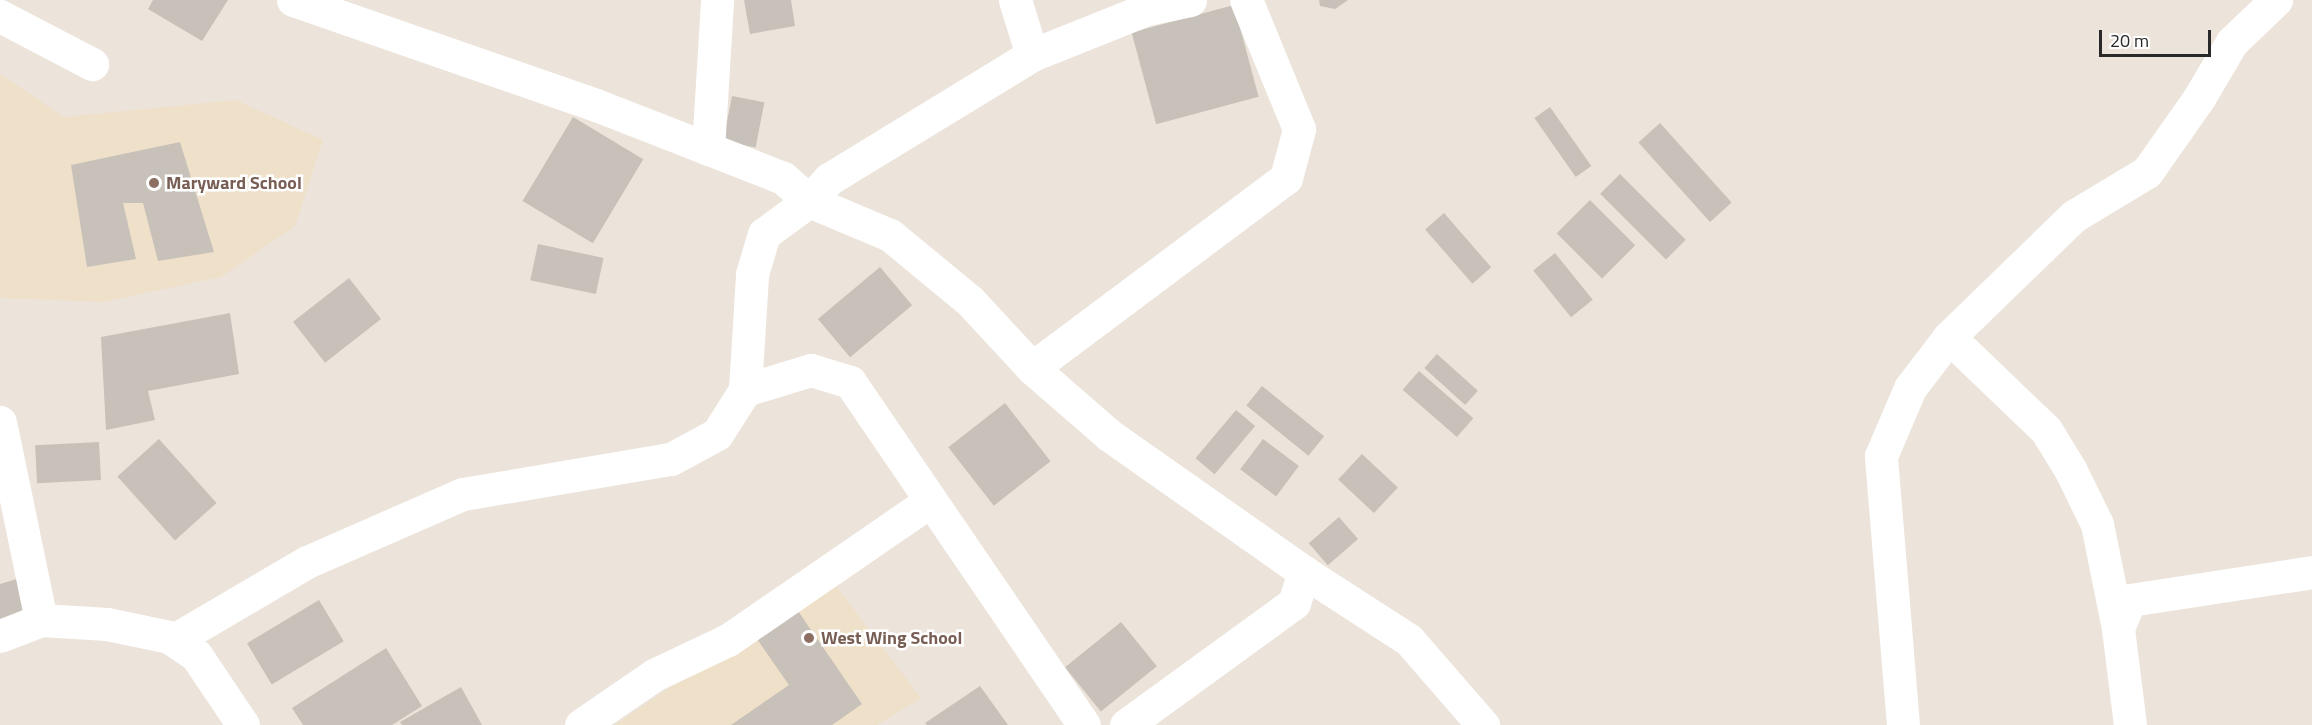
<!DOCTYPE html>
<style>
body{margin:0}
#map{position:relative;width:2312px;height:725px;overflow:hidden;background:#ece4db;font-family:"Titillium Web",sans-serif}
div>[style]{position:absolute}
[style*='--x']{left:calc(var(--x)*1px);top:calc(var(--y)*1px);width:calc(var(--w)*1px);rotate:calc(var(--a)*1deg)}
.education>*{inset:0;background:#eee0c9}
.building>*{inset:0;background:#c7c1ba;transform-origin:0 0}
.minor>*{height:33px;margin:-16.5px;padding:0 16.5px;transform-origin:16.5px;border-radius:16.5px;background:#fff}
.dots>*{width:16px;height:16px;translate:-50% -50%;box-sizing:border-box;border:3px solid #fff;border-radius:50%}
span{translate:-50% -50%;white-space:nowrap;text-align:center;line-height:1.15;-webkit-text-stroke:5px #fff;paint-order:stroke}
.education-label{font-size:18px;color:#785e54;font-weight:700}
.left{translate:0 -50%;text-align:left}
.scale{position:absolute;left:2099px;top:30px;width:112px;height:27px;box-sizing:border-box;border:3px solid #292929;border-top:0;padding-left:8px;font-size:18px;line-height:21px;white-space:nowrap;color:#292929;-webkit-text-stroke:4px #fff;paint-order:stroke}
</style>
<div id="map">
<div class="education">
<i style="clip-path:polygon(0 74px,64px 117px,236px 100px,323px 140px,295px 226px,221px 277px,103px 302px,0 298px)"></i>
<i style="clip-path:polygon(830px 578px,921px 698px,877px 725px,615px 725px)"></i>
</div>
<div class="building">
<i style="clip-path:polygon(153px 0,228px 0,202px 41px,148px 9px)"></i>
<i style="clip-path:polygon(744px 0,791px 0,795px 26px,750px 34px)"></i>
<i style="clip-path:polygon(1319px 0,1348px 0,1335px 9px,1320px 6px)"></i>
<i style="left:1234px;top:5px;width:95px;height:106px;rotate:75deg"></i>
<i style="left:732px;top:96px;width:33px;height:46px;rotate:11deg"></i>
<i style="left:1550px;top:107px;width:72px;height:19px;rotate:55deg"></i>
<i style="left:573px;top:117px;width:82px;height:98px;rotate:31deg"></i>
<i style="left:1660px;top:123px;width:107px;height:29px;rotate:48deg"></i>
<i style="clip-path:polygon(180px 142px,214px 252px,158px 261px,143px 203px,123px 203px,136px 259px,87px 267px,71px 165px)"></i>
<i style="left:1620px;top:174px;width:93px;height:28px;rotate:45deg"></i>
<i style="left:1590px;top:200px;width:64px;height:47px;rotate:45deg"></i>
<i style="left:1444px;top:213px;width:72px;height:25px;rotate:49deg"></i>
<i style="left:538px;top:244px;width:67px;height:37px;rotate:12deg"></i>
<i style="left:1555px;top:253px;width:60px;height:28px;rotate:51deg"></i>
<i style="left:880px;top:267px;width:50px;height:81px;rotate:50deg"></i>
<i style="left:349px;top:278px;width:52px;height:71px;rotate:52deg"></i>
<i style="clip-path:polygon(230px 313px,239px 374px,148px 391px,155px 420px,106px 430px,101px 337px)"></i>
<i style="left:1437px;top:354px;width:55px;height:19px;rotate:42deg"></i>
<i style="left:1419px;top:371px;width:72px;height:25px;rotate:41deg"></i>
<i style="left:1262px;top:386px;width:80px;height:25px;rotate:39deg"></i>
<i style="left:1005px;top:403px;width:74px;height:72px;rotate:52deg"></i>
<i style="left:1236px;top:410px;width:25px;height:63px;rotate:40deg"></i>
<i style="left:159px;top:439px;width:86px;height:56px;rotate:48deg"></i>
<i style="left:1263px;top:439px;width:45px;height:38px;rotate:37deg"></i>
<i style="left:99px;top:442px;width:38px;height:64px;rotate:87deg"></i>
<i style="left:1362px;top:454px;width:49px;height:35px;rotate:43deg"></i>
<i style="left:1339px;top:517px;width:29px;height:40px;rotate:49deg"></i>
<i style="clip-path:polygon(20px 578px,33px 617px,0 628px,0 584px)"></i>
<i style="left:319px;top:600px;width:48px;height:84px;rotate:59deg"></i>
<i style="clip-path:polygon(798px 611px,862px 704px,832px 725px,731px 725px,789px 685px,757px 639px)"></i>
<i style="left:1121px;top:622px;width:57px;height:72px;rotate:51deg"></i>
<i style="clip-path:polygon(386px 648px,422px 706px,392px 725px,303px 725px,292px 708px)"></i>
<i style="clip-path:polygon(980px 686px,1008px 725px,927px 725px,925px 723px)"></i>
<i style="clip-path:polygon(461px 687px,482px 725px,402px 725px,400px 722px)"></i>
</div>
<div class="minor">
<i style="--x:293;--y:0;--w:321;--a:19.1"></i>
<i style="--x:596;--y:105;--w:201;--a:21.3"></i>
<i style="--x:783;--y:178;--w:35;--a:41"></i>
<i style="--x:809;--y:201;--w:30;--a:-48"></i>
<i style="--x:829;--y:179;--w:238;--a:-31.4"></i>
<i style="--x:1032;--y:55;--w:58;--a:-107.2"></i>
<i style="--x:0;--y:16;--w:104;--a:27.6"></i>
<i style="--x:1032;--y:55;--w:124;--a:-21.8"></i>
<i style="--x:1147;--y:9;--w:44;--a:-11.8"></i>
<i style="--x:708;--y:149;--w:149;--a:-86.5"></i>
<i style="--x:1949;--y:337;--w:134;--a:43.8"></i>
<i style="--x:2046;--y:430;--w:46;--a:58.4"></i>
<i style="--x:2070;--y:469;--w:61;--a:63.9"></i>
<i style="--x:2097;--y:524;--w:106;--a:78.6"></i>
<i style="--x:1032;--y:368;--w:317;--a:-36.8"></i>
<i style="--x:1286;--y:178;--w:51;--a:-75.1"></i>
<i style="--x:1299;--y:129;--w:139;--a:-112.3"></i>
<i style="--x:745;--y:390;--w:69;--a:-16.9"></i>
<i style="--x:811;--y:370;--w:41;--a:17.1"></i>
<i style="--x:850;--y:382;--w:415;--a:55.7"></i>
<i style="--x:0;--y:422;--w:202;--a:78.3"></i>
<i style="--x:0;--y:636;--w:44;--a:-21.3"></i>
<i style="--x:41;--y:620;--w:66;--a:3.5"></i>
<i style="--x:107;--y:624;--w:63;--a:11.8"></i>
<i style="--x:169;--y:637;--w:32;--a:34"></i>
<i style="--x:196;--y:655;--w:84;--a:56.1"></i>
<i style="--x:174;--y:640;--w:154;--a:-30.4"></i>
<i style="--x:307;--y:562;--w:170;--a:-23.6"></i>
<i style="--x:463;--y:494;--w:211;--a:-9.6"></i>
<i style="--x:671;--y:459;--w:52;--a:-28.5"></i>
<i style="--x:717;--y:434;--w:52;--a:-57.5"></i>
<i style="--x:745;--y:390;--w:116;--a:-86.5"></i>
<i style="--x:752;--y:274;--w:42;--a:-73.3"></i>
<i style="--x:764;--y:234;--w:56;--a:-36.3"></i>
<i style="--x:809;--y:201;--w:88;--a:22.8"></i>
<i style="--x:890;--y:235;--w:104;--a:39.5"></i>
<i style="--x:970;--y:301;--w:91;--a:47.2"></i>
<i style="--x:1032;--y:368;--w:102;--a:41"></i>
<i style="--x:1109;--y:435;--w:238;--a:35.1"></i>
<i style="--x:1304;--y:572;--w:125;--a:32.9"></i>
<i style="--x:1409;--y:640;--w:113;--a:49"></i>
<i style="--x:581;--y:725;--w:88;--a:-34.4"></i>
<i style="--x:654;--y:675;--w:82;--a:-25.3"></i>
<i style="--x:728;--y:640;--w:245;--a:-34.5"></i>
<i style="--x:1126;--y:725;--w:208;--a:-36"></i>
<i style="--x:1294;--y:603;--w:33;--a:-72"></i>
<i style="--x:1903;--y:725;--w:270;--a:-94.7"></i>
<i style="--x:1881;--y:456;--w:74;--a:-66.9"></i>
<i style="--x:1910;--y:388;--w:64;--a:-52.6"></i>
<i style="--x:1949;--y:337;--w:174;--a:-44.1"></i>
<i style="--x:2074;--y:216;--w:85;--a:-31.1"></i>
<i style="--x:2147;--y:172;--w:90;--a:-54.9"></i>
<i style="--x:2199;--y:98;--w:65;--a:-59.5"></i>
<i style="--x:2232;--y:42;--w:61;--a:-43.7"></i>
<i style="--x:2130;--y:725;--w:98;--a:-97.1"></i>
<i style="--x:2118;--y:628;--w:30;--a:-67"></i>
<i style="--x:2130;--y:600;--w:184;--a:-8.7"></i>
</div>
<div class="dots">
<i style="left:154px;top:183px;background:#8d6e63"></i>
<i style="left:809px;top:638px;background:#8d6e63"></i>
</div>
<div class="education-label">
<span class="left" style="left:166px;top:183px">Maryward School</span>
<span class="left" style="left:821px;top:638px">West Wing School</span>
</div>
<div class="scale">20 m</div>
</div>
